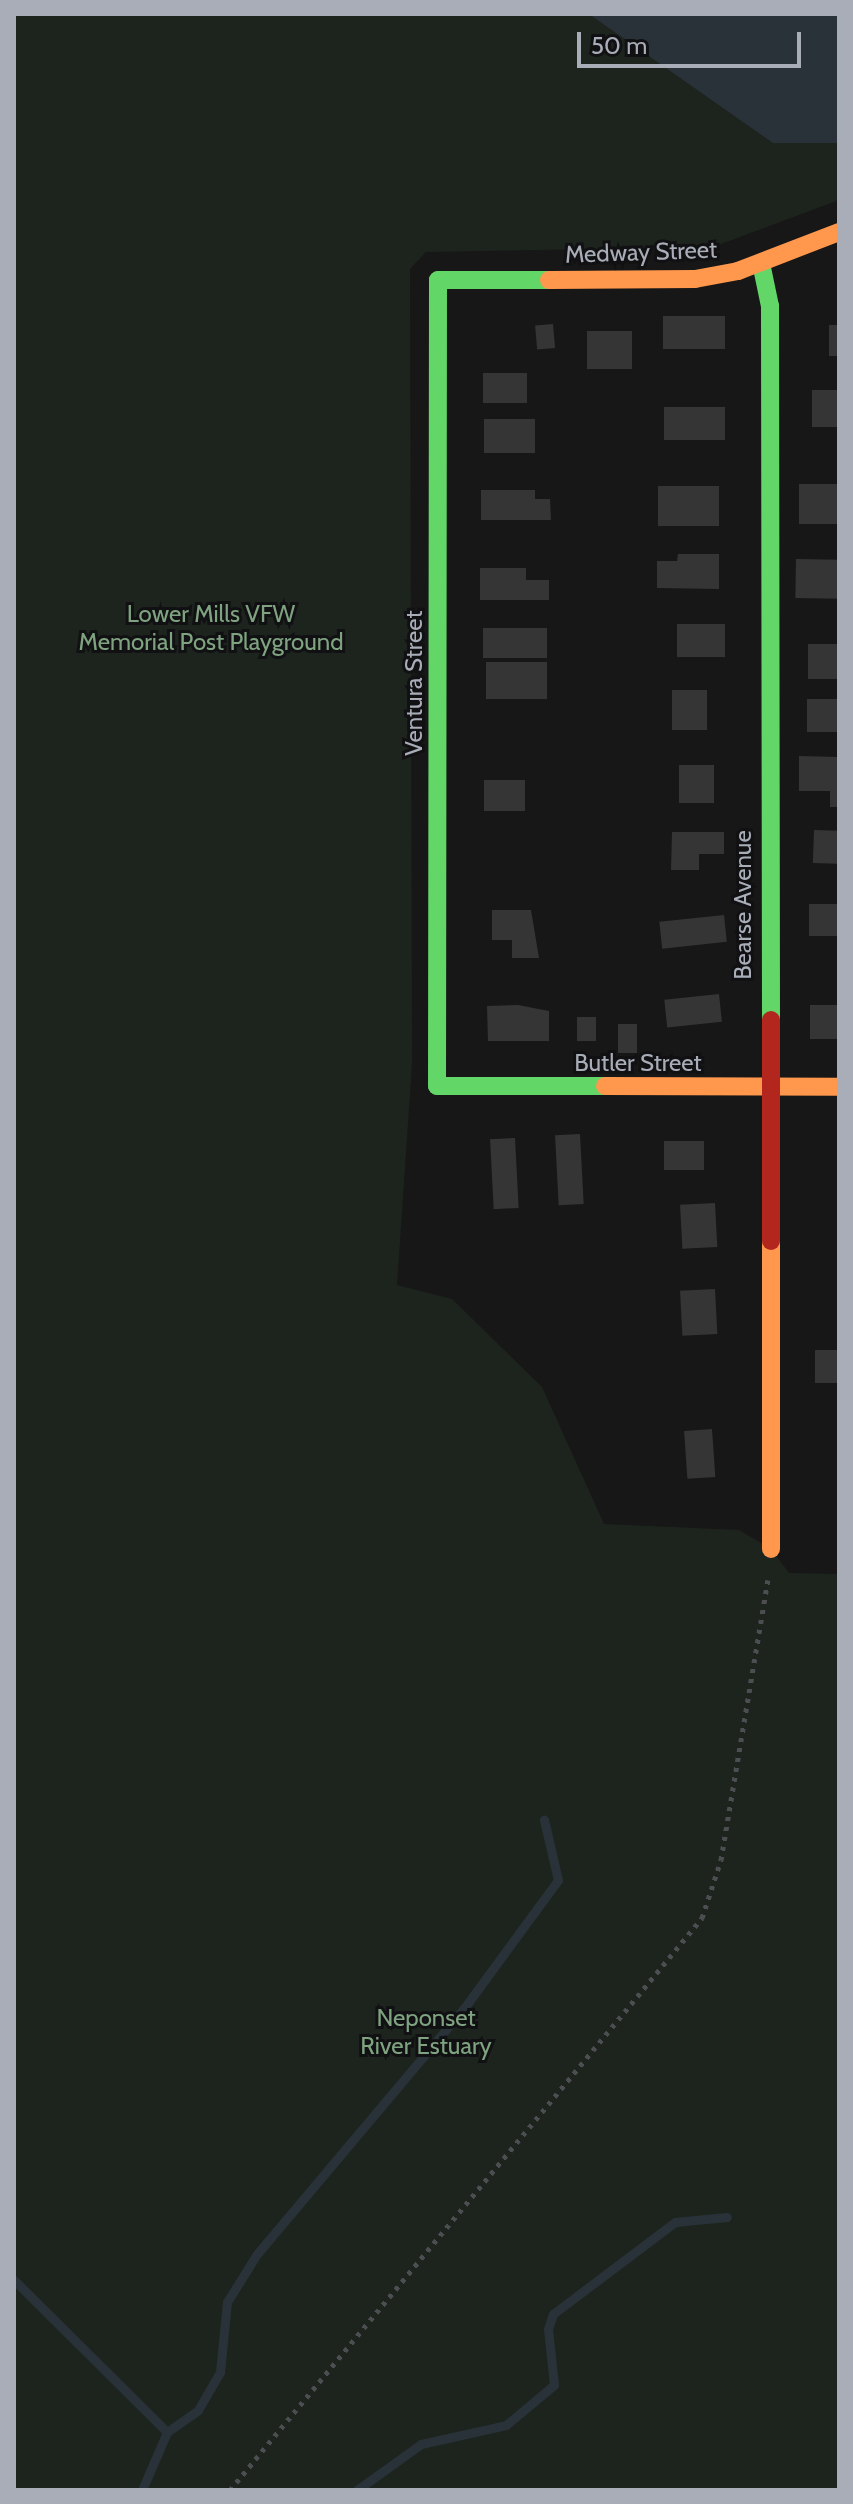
<!DOCTYPE html>
<style>
body{margin:0}
#map{position:relative;width:853px;height:2504px;overflow:hidden;background:#171717;font-family:Cabin,sans-serif}
div>[style]{position:absolute}
[style*='--x']{left:calc(var(--x)*1px);top:calc(var(--y)*1px);width:calc(var(--w)*1px);rotate:calc(var(--a)*1deg)}
.green>*{inset:0;background:#1d241e}
.water>*{inset:0;background:#2a3239}
.stream>*{height:9px;margin:-4.5px;padding:0 4.5px;transform-origin:4.5px;border-radius:4.5px;background:#2a3239}
.building>*{inset:0;background:#353536;transform-origin:0 0}
.path>*{height:5px;margin-top:-2.5px;transform-origin:0;background:repeating-linear-gradient(90deg,#4d4e52 0 4px,transparent 0 10px)}
.fast>*{height:18px;margin:-9px;padding:0 9px;transform-origin:9px;border-radius:9px;background:#63d668}
.slow>*{height:18px;margin:-9px;padding:0 9px;transform-origin:9px;border-radius:9px;background:#ff974d}
.jam>*{height:18px;margin:-9px;padding:0 9px;transform-origin:9px;border-radius:9px;background:#b3261e}
span{translate:-50% -50%;white-space:nowrap;text-align:center;line-height:1.15;-webkit-text-stroke:6px #111113;paint-order:stroke}
.street-label{font-size:24px;color:#a8adb8}
.park-label{font-size:24px;color:#7fa381}
.frame{position:absolute;inset:0;border:16px solid #a8adb8;pointer-events:none}
.scale{position:absolute;left:577px;top:32px;width:224px;height:36px;box-sizing:border-box;border:4px solid #a8adb8;border-top:0;padding-left:10px;font-size:24px;line-height:28px;white-space:nowrap;color:#a8adb8;-webkit-text-stroke:6px #111113;paint-order:stroke}
</style>
<div id="map">
<div class="green">
<i style="clip-path:polygon(14px 14px,839px 14px,839px 200px,713px 247px,426px 252px,410px 269px,412px 1064px,397px 1285px,452px 1299px,542px 1387px,604px 1524px,739px 1530px,771px 1549px,789px 1573px,839px 1574px,839px 2490px,14px 2490px)"></i>
</div>
<div class="water">
<i style="clip-path:polygon(589px 14px,839px 14px,839px 143px,773px 143px)"></i>
</div>
<div class="stream">
<i style="--x:14;--y:2280;--w:216;--a:44.8"></i>
<i style="--x:142;--y:2490;--w:63;--a:-66.7"></i>
<i style="--x:167;--y:2432;--w:38;--a:-35"></i>
<i style="--x:198;--y:2410;--w:44;--a:-59.9"></i>
<i style="--x:220;--y:2372;--w:70;--a:-84.3"></i>
<i style="--x:227;--y:2302;--w:57;--a:-58"></i>
<i style="--x:257;--y:2254;--w:323;--a:-49.9"></i>
<i style="--x:465;--y:2007;--w:157;--a:-53.8"></i>
<i style="--x:558;--y:1880;--w:62;--a:-103.1"></i>
<i style="--x:357;--y:2490;--w:79;--a:-35.7"></i>
<i style="--x:421;--y:2444;--w:87;--a:-12.6"></i>
<i style="--x:506;--y:2425;--w:62;--a:-39.8"></i>
<i style="--x:554;--y:2385;--w:56;--a:-96.1"></i>
<i style="--x:548;--y:2329;--w:16;--a:-72"></i>
<i style="--x:553;--y:2314;--w:153;--a:-37"></i>
<i style="--x:675;--y:2222;--w:52;--a:-5.5"></i>
</div>
<div class="building">
<i style="left:663px;top:316px;width:62px;height:33px"></i>
<i style="left:553px;top:324px;width:24px;height:18px;rotate:85deg"></i>
<i style="left:829px;top:325px;width:10px;height:31px"></i>
<i style="left:587px;top:331px;width:45px;height:38px"></i>
<i style="left:483px;top:373px;width:44px;height:30px"></i>
<i style="left:812px;top:390px;width:27px;height:37px"></i>
<i style="left:664px;top:407px;width:61px;height:33px"></i>
<i style="left:484px;top:419px;width:51px;height:34px"></i>
<i style="left:799px;top:484px;width:40px;height:40px"></i>
<i style="left:658px;top:486px;width:61px;height:40px"></i>
<i style="clip-path:polygon(481px 490px,535px 490px,535px 499px,550px 499px,551px 520px,481px 520px)"></i>
<i style="clip-path:polygon(678px 554px,719px 554px,719px 589px,657px 588px,657px 561px,677px 561px)"></i>
<i style="left:796px;top:559px;width:43px;height:39px;rotate:1deg"></i>
<i style="clip-path:polygon(480px 568px,526px 568px,526px 580px,549px 580px,549px 600px,480px 600px)"></i>
<i style="left:677px;top:624px;width:48px;height:33px"></i>
<i style="left:483px;top:628px;width:64px;height:30px"></i>
<i style="left:808px;top:644px;width:31px;height:35px"></i>
<i style="left:547px;top:662px;width:37px;height:61px;rotate:90deg"></i>
<i style="left:672px;top:690px;width:35px;height:40px"></i>
<i style="left:807px;top:699px;width:32px;height:33px"></i>
<i style="clip-path:polygon(799px 756px,839px 757px,839px 807px,830px 807px,830px 791px,799px 791px)"></i>
<i style="left:679px;top:765px;width:35px;height:38px"></i>
<i style="left:484px;top:780px;width:41px;height:31px"></i>
<i style="left:814px;top:830px;width:25px;height:33px;rotate:2deg"></i>
<i style="clip-path:polygon(672px 832px,724px 832px,724px 854px,699px 854px,699px 870px,671px 870px)"></i>
<i style="left:809px;top:904px;width:30px;height:32px"></i>
<i style="clip-path:polygon(492px 910px,531px 910px,539px 958px,512px 958px,512px 940px,492px 940px)"></i>
<i style="left:724px;top:915px;width:27px;height:65px;rotate:84deg"></i>
<i style="left:719px;top:994px;width:28px;height:55px;rotate:84deg"></i>
<i style="clip-path:polygon(518px 1005px,549px 1011px,549px 1041px,488px 1041px,487px 1006px)"></i>
<i style="left:839px;top:1005px;width:34px;height:29px;rotate:90deg"></i>
<i style="left:596px;top:1017px;width:24px;height:19px;rotate:90deg"></i>
<i style="left:618px;top:1024px;width:19px;height:29px"></i>
<i style="left:580px;top:1134px;width:70px;height:25px;rotate:87deg"></i>
<i style="left:515px;top:1138px;width:70px;height:25px;rotate:87deg"></i>
<i style="left:704px;top:1141px;width:29px;height:40px;rotate:90deg"></i>
<i style="left:715px;top:1203px;width:44px;height:35px;rotate:87deg"></i>
<i style="left:715px;top:1289px;width:45px;height:35px;rotate:87deg"></i>
<i style="left:839px;top:1350px;width:33px;height:24px;rotate:90deg"></i>
<i style="left:712px;top:1429px;width:48px;height:28px;rotate:86deg"></i>
</div>
<div class="path">
<i style="--x:230;--y:2490;--w:742;--a:-50.47"></i>
<i style="--x:702;--y:1918;--w:61;--a:-71.9"></i>
<i style="--x:721;--y:1860;--w:284;--a:-80.5"></i>
</div>
<div class="fast">
<i style="--x:761;--y:263;--w:44;--a:78.2"></i>
<i style="--x:770;--y:306;--w:714;--a:89.92"></i>
<i style="--x:549;--y:280;--w:111;--a:180"></i>
<i style="--x:438;--y:280;--w:806;--a:90.07"></i>
<i style="--x:437;--y:1086;--w:168;--a:0"></i>
</div>
<div class="slow">
<i style="--x:549;--y:280;--w:146;--a:-0.4"></i>
<i style="--x:695;--y:279;--w:44;--a:-10.5"></i>
<i style="--x:738;--y:271;--w:108;--a:-21.1"></i>
<i style="--x:605;--y:1086;--w:234;--a:0.2"></i>
<i style="--x:771;--y:1241;--w:308;--a:90"></i>
</div>
<div class="jam">
<i style="--x:771;--y:1020;--w:221;--a:90"></i>
</div>
<div class="street-label">
<span style="left:641px;top:252px;rotate:-2deg">Medway Street</span>
<span style="left:414px;top:683px;rotate:-90deg">Ventura Street</span>
<span style="left:743px;top:905px;rotate:-90deg">Bearse Avenue</span>
<span style="left:638px;top:1063px">Butler Street</span>
</div>
<div class="park-label">
<span style="left:211px;top:628px">Lower Mills VFW<br>Memorial Post Playground</span>
<span style="left:426px;top:2032px">Neponset<br>River Estuary</span>
</div>
<div class="frame"></div>
<div class="scale">50 m</div>
</div>
